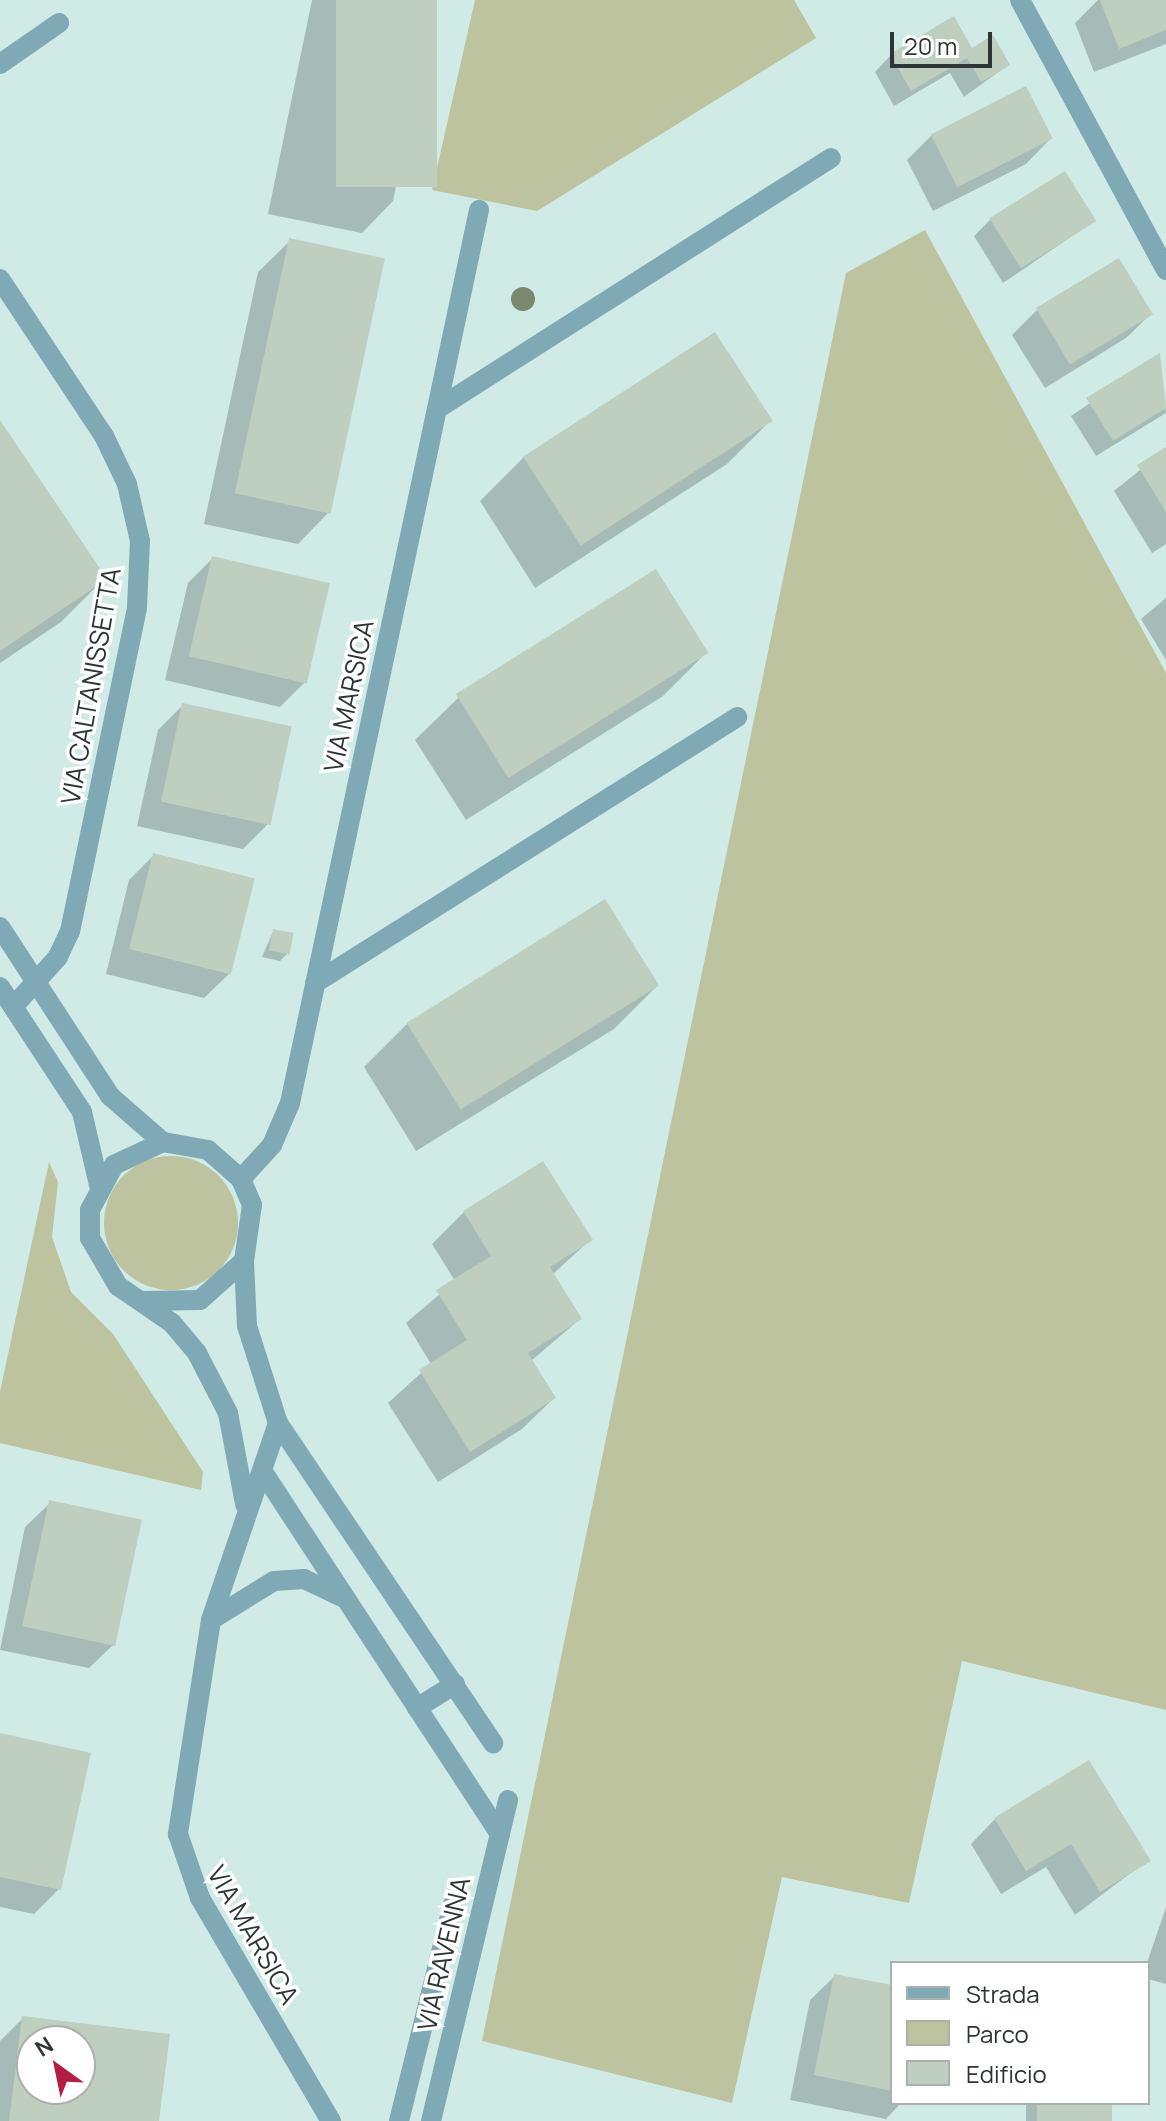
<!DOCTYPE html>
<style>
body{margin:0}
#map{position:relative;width:1166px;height:2121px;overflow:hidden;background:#d0eae5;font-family:Manrope,sans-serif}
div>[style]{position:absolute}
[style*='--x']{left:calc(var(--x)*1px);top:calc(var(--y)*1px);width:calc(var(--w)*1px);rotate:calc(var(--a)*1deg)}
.green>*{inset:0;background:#bdc29f}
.round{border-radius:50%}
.shadow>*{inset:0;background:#0003;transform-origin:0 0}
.building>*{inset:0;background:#becebf;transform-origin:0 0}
.minor>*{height:20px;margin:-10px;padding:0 10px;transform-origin:10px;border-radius:10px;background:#7faab5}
.trees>*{width:24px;height:24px;margin:-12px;border-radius:50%;background:#7a886d}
span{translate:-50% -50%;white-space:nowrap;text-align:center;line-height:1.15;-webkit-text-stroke:7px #fff;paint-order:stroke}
.street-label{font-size:26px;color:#2c3634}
.legend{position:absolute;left:890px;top:1961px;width:260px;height:144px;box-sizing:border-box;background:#fff;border:2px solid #abafae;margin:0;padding:10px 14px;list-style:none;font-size:24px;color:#2c3634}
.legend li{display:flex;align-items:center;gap:16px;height:40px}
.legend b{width:40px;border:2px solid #abafae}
.north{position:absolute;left:16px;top:2025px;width:80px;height:80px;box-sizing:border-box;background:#fff;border:2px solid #abafae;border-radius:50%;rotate:327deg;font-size:22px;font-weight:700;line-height:32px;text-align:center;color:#2c3634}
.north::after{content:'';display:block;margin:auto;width:28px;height:36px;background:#b11e42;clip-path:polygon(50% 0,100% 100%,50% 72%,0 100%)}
.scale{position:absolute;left:890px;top:32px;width:102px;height:36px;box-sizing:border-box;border:4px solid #2c3634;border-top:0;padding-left:10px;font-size:24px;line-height:28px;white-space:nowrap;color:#2c3634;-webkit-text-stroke:6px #fff;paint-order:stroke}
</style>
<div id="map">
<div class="green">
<i style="clip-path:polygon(475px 0,794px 0,816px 38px,537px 211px,432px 190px)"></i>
<i style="clip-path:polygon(925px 230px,1166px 673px,1166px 1710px,962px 1661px,909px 1903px,782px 1877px,732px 2103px,482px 2041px,846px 273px)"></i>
<i class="round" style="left:104px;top:1156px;width:134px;height:134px"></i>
<i style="clip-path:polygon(49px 1162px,58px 1182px,52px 1237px,71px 1292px,113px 1334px,203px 1472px,201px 1490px,0 1443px,0 1392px)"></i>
</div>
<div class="shadow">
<i style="clip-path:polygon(312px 0,435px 0,393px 201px,362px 233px,268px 214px)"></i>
<i style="clip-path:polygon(1098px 0,1166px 0,1166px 44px,1094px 72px,1075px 23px)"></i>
<i style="clip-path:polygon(972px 50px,1008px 65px,964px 97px,950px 73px,894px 106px,875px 72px,891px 55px)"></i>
<i style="clip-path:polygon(931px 136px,1050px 139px,1026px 164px,933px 211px,907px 160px)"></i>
<i style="clip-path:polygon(991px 219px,1094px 221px,1003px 283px,974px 236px)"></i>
<i style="clip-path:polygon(290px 241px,329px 512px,298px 544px,204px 524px,258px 272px)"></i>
<i style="clip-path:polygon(1037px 310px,1151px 314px,1126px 338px,1045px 388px,1012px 335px)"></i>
<i style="clip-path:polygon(714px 334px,770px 421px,727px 464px,535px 588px,480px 501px,523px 458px)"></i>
<i style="clip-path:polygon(1159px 356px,1166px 413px,1096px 456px,1071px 416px)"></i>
<i style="clip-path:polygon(0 424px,104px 579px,61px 622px,0 663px)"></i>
<i style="clip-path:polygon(1166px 449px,1166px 544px,1152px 553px,1114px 491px)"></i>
<i style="clip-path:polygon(213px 558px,305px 682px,280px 707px,165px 680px,188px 583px)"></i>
<i style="clip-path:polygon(1166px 598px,1166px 660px,1141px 619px)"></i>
<i style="clip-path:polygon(706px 653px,663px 696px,466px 820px,415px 740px,459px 697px)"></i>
<i style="clip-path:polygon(183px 705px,268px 824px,243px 849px,137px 826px,158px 730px)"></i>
<i style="clip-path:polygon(154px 855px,229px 974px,204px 998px,106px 974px,129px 880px)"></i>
<i style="clip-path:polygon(605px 902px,657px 986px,614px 1029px,416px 1151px,364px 1067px,407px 1024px)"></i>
<i style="clip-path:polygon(273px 932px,288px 953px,280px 961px,262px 957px)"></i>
<i style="clip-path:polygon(543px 1163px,590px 1240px,552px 1275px,580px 1319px,531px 1361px,554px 1398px,522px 1429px,438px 1482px,388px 1403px,431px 1364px,406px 1323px,455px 1281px,432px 1244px,464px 1212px)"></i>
<i style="clip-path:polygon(50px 1503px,114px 1644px,89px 1668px,0 1650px,25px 1527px)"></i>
<i style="clip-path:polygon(0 1735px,59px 1889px,34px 1914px,0 1907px)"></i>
<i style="clip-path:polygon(995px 1819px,1148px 1860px,1075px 1915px,1046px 1867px,1001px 1894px,971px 1844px)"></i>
<i style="clip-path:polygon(1166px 1907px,1166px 1984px,1148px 1979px,1147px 1963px)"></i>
<i style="clip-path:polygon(835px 1976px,892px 2001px,892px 2103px,901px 2103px,886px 2119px,790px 2100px,810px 2000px)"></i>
<i style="clip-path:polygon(evenodd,22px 2019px,168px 2036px,157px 2121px,0 2121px,0 2041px,22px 2019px,32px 2041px,80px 2041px,80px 2089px,32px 2089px,32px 2041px)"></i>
<i style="left:1026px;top:2103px;width:84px;height:18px"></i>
</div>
<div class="building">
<i style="left:336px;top:0;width:101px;height:187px"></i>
<i style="clip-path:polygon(1100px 0,1166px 0,1166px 30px,1119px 49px)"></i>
<i style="clip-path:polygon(954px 16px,972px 48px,993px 35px,1010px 65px,981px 82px,967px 58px,911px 91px,890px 54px)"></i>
<i style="left:1026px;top:86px;width:59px;height:107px;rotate:63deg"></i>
<i style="left:1065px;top:171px;width:59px;height:89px;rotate:58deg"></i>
<i style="left:289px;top:238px;width:98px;height:261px;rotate:12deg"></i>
<i style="left:1119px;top:258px;width:66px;height:97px;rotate:59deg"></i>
<i style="left:715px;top:332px;width:106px;height:229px;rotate:57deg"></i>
<i style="clip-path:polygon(1160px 353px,1166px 408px,1113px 441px,1086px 398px)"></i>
<i style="clip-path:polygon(0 420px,107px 579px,0 651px)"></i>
<i style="clip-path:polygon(1166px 447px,1166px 512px,1137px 465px)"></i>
<i style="left:212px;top:556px;width:121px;height:103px;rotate:13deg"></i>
<i style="left:656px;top:569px;width:99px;height:236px;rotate:58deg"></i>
<i style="left:182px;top:703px;width:112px;height:101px;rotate:12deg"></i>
<i style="left:153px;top:853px;width:105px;height:99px;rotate:14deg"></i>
<i style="left:605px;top:899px;width:102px;height:234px;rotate:58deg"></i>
<i style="left:273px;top:929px;width:21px;height:22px;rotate:11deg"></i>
<i style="clip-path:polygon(543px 1161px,593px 1240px,550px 1267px,582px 1319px,528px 1353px,556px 1398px,470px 1452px,419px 1370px,467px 1340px,436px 1290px,491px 1256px,463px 1211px)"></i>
<i style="left:49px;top:1500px;width:95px;height:129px;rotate:12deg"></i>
<i style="clip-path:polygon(0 1733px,91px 1753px,61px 1890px,0 1877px)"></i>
<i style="clip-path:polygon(1089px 1760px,1151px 1861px,1100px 1892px,1071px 1844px,1026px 1871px,994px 1818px)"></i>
<i style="clip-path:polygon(834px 1974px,892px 1985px,892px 2091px,814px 2075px)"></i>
<i style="clip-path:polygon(evenodd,22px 2016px,170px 2034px,159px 2121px,9px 2121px,22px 2016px,32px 2041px,80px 2041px,80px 2089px,32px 2089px,32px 2041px)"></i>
<i style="left:1037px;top:2103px;width:75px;height:18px"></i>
</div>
<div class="minor">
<i style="--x:1020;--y:0;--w:307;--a:61.6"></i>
<i style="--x:0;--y:64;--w:72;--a:-34.8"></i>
<i style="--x:0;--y:279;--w:188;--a:56.5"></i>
<i style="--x:104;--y:436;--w:53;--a:64.4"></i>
<i style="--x:127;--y:484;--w:58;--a:77.2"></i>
<i style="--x:140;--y:541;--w:67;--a:92.6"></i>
<i style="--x:137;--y:608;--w:330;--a:101.7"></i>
<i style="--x:70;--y:931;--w:29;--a:115"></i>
<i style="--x:58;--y:957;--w:67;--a:132"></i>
<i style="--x:437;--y:409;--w:467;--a:-32.5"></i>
<i style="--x:0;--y:927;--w:202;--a:56.9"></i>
<i style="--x:110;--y:1096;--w:70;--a:41"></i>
<i style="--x:315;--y:983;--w:499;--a:-32.2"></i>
<i style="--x:0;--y:987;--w:149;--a:56.7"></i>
<i style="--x:82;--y:1112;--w:75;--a:76.9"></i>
<i style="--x:241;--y:1179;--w:46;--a:-47.6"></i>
<i style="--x:272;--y:1145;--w:46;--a:-66.8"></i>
<i style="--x:290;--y:1103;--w:913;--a:-78.05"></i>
<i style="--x:244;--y:1261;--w:65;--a:87.4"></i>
<i style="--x:247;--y:1326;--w:102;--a:72.3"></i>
<i style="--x:278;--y:1423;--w:208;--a:108.8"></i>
<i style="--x:211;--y:1620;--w:217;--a:98.8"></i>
<i style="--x:178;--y:1834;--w:68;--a:71"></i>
<i style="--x:200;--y:1898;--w:259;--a:59.6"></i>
<i style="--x:143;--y:1301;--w:57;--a:-1"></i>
<i style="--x:200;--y:1300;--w:59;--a:-41.6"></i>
<i style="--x:244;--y:1261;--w:57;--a:-81.9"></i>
<i style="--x:252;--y:1205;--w:28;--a:-113"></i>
<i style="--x:241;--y:1179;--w:44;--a:-138.7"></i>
<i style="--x:208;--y:1150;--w:46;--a:-169.9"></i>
<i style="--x:163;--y:1142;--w:54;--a:154.9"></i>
<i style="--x:114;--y:1165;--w:51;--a:118.1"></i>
<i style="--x:90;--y:1210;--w:28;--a:90"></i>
<i style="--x:90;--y:1238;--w:56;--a:59.7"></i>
<i style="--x:118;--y:1286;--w:65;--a:34.4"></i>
<i style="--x:172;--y:1323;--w:39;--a:50"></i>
<i style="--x:197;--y:1353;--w:68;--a:62.7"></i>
<i style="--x:228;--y:1413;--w:93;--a:79.4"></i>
<i style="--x:278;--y:1423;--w:386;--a:56.1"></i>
<i style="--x:263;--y:1472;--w:433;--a:56.8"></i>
<i style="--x:211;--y:1620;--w:74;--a:-31.8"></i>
<i style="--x:274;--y:1581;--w:30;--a:-4"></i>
<i style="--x:304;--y:1579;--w:42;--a:25.3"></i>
<i style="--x:417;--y:1708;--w:45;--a:-32.3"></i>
<i style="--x:399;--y:2121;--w:223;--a:-76"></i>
<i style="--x:431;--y:2121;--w:330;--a:-76.5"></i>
</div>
<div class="trees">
<i style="left:523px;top:299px"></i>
</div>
<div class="street-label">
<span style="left:91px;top:686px;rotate:-80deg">VIA CALTANISSETTA</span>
<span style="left:349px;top:696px;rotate:-78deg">VIA MARSICA</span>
<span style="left:253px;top:1935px;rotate:60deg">VIA MARSICA</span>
<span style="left:444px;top:1954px;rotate:-77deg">VIA RAVENNA</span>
</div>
<ul class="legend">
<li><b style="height:10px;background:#7faab5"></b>Strada</li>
<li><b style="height:22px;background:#bdc29f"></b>Parco</li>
<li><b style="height:22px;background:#becebf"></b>Edificio</li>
</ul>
<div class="north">N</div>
<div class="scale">20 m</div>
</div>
